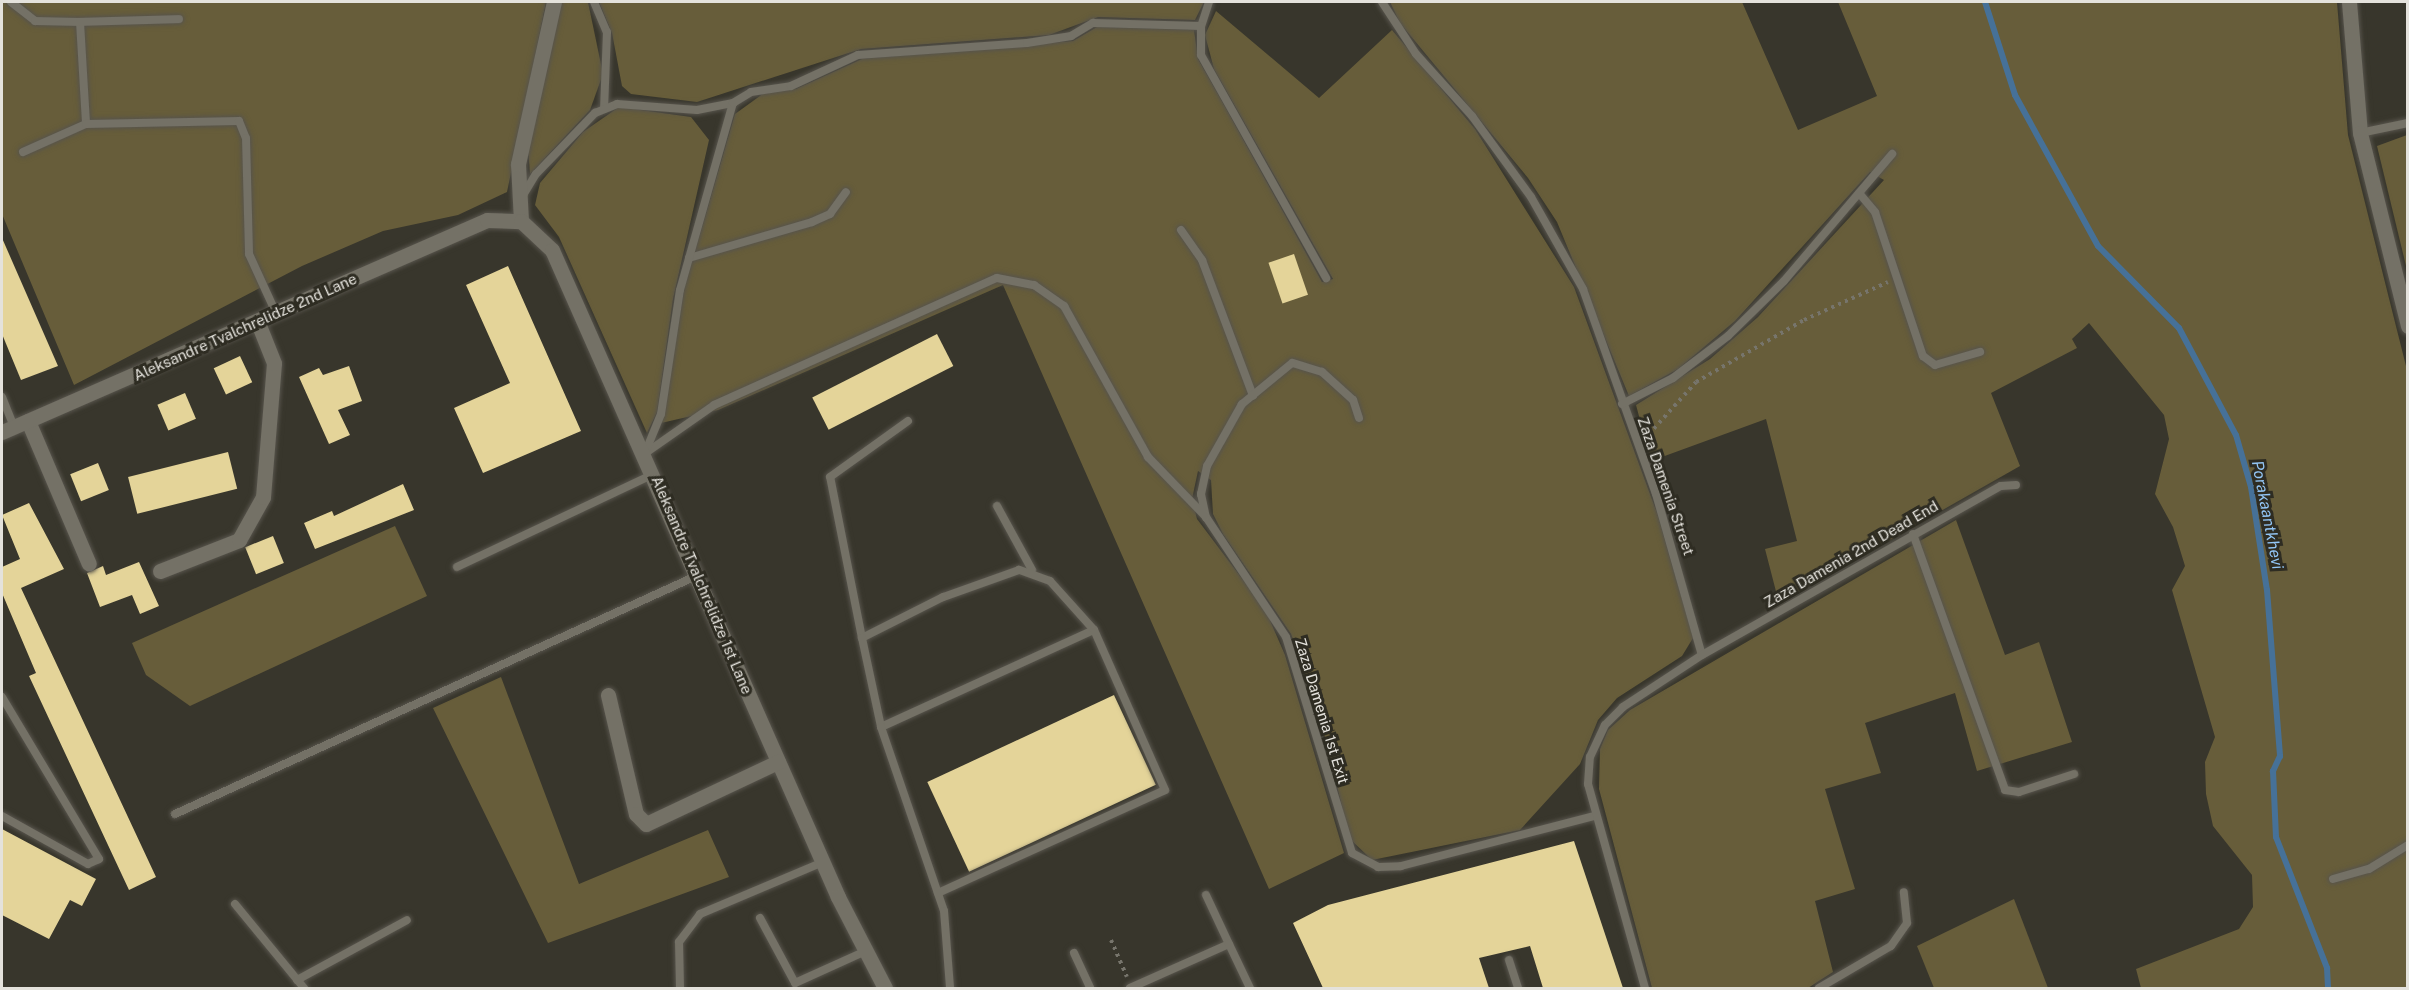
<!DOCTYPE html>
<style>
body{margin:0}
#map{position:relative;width:2409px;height:990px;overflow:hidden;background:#38362c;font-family:"Public Sans",sans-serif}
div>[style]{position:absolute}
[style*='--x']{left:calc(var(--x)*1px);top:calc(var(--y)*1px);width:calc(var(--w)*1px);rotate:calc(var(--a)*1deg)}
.green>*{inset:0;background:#675d3a}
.stream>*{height:6px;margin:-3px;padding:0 3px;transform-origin:3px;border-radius:3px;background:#467198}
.building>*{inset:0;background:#e4d499;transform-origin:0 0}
.path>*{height:4px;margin-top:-2px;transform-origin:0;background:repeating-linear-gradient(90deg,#77756c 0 3px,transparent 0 7.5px)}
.roads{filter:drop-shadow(0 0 2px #57544c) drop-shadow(0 0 2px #57544c)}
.service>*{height:8px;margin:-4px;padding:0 4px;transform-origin:4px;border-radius:4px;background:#747166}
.minor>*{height:15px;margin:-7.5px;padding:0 7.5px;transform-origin:7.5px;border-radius:7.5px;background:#747166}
span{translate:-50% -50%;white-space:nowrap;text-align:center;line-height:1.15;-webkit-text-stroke:6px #2e2c22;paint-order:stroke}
.street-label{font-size:15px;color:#e4e2dc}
.water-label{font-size:16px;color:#93c6f6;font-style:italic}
.frame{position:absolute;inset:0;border:3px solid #e4e2dc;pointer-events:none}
</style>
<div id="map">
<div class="green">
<i style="clip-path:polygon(2px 2px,546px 2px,507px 192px,458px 215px,383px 231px,302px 266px,74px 385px,2px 214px)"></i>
<i style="clip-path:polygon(560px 2px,588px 2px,603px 74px,590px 110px,530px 174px,528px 146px)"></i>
<i style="clip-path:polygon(599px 2px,1204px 2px,1195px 20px,1098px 17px,1049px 35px,861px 49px,697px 102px,631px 94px,622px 86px,612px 33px)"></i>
<i style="clip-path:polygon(1390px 2px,1742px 2px,1798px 130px,1877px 96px,1838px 2px,2337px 2px,2348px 135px,2407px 370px,2407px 988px,2141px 988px,2136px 969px,2239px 929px,2253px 907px,2252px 875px,2213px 826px,2206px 794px,2205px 762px,2215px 737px,2172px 590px,2185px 566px,2173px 527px,2155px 494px,2169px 439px,2164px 415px,2089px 323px,2072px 339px,2077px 348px,1991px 393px,2020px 466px,1779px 603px,1765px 549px,1797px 541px,1766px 419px,1651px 461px,1636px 405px,1710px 359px,1758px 317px,1884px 180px,1870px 172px,1735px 321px,1678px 369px,1629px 396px,1557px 222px,1528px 178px,1400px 23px)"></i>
<i style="clip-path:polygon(1216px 11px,1319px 98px,1392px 30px,1475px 129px,1574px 287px,1657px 513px,1693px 638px,1682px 656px,1617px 698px,1598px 720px,1580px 764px,1520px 830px,1372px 860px,1350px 839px,1325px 737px,1291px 634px,1223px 534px,1213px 514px,1211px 480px,1198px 471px,1192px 499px,1197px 519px,1265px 609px,1285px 655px,1344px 853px,1269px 889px,1003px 285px,718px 410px,661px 423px,685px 286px,735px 114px,764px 93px,796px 89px,862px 59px,1073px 41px,1097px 27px,1194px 30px,1198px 59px,1224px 105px,1322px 282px,1333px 279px,1214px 69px,1205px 35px)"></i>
<i style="clip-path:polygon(619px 107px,691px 117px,709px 140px,673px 299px,657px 412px,647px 433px,559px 237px,535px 205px,540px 183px,583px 132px)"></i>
<i style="clip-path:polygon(2407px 135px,2408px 136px,2407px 270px,2377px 146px)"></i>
<i style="clip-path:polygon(1956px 520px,2005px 655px,2039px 642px,2072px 742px,1977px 771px,1955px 693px,1865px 723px,1881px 773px,1825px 789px,1855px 889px,1815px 901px,1833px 972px,1808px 988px,1652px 988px,1599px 789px,1600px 749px,1608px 730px,1630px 710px)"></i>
<i style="clip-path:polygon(395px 526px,427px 596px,190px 706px,146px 675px,132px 643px)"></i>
<i style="clip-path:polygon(501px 677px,579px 884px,708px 830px,729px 877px,548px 943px,433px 708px)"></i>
<i style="clip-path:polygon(2014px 899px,2048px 988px,1934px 988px,1917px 946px)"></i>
</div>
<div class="stream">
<i style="--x:1985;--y:2;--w:98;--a:72.1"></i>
<i style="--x:2015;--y:95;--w:172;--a:61.2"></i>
<i style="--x:2098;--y:246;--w:115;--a:45.4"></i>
<i style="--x:2179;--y:328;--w:121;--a:62"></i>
<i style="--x:2236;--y:435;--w:54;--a:73.9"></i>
<i style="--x:2251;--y:487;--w:104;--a:81.2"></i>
<i style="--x:2267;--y:590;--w:167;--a:85.5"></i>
<i style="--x:2280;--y:756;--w:17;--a:115"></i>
<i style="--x:2273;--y:771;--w:66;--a:87.4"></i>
<i style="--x:2276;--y:837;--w:141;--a:68.7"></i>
<i style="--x:2327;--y:968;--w:20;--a:87"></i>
</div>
<div class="building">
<i style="clip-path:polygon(2px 238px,58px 366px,21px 380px,2px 334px)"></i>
<i style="left:1294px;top:254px;width:43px;height:27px;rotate:71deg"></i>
<i style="clip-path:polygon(508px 266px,581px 431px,483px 473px,454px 408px,510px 383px,466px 285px)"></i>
<i style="left:937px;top:334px;width:36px;height:140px;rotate:63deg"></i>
<i style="left:240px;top:356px;width:29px;height:29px;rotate:65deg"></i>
<i style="clip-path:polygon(349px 366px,362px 401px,338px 410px,350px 435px,329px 444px,299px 377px,319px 368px,323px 375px)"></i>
<i style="left:185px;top:393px;width:28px;height:30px;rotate:67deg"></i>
<i style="left:228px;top:452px;width:38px;height:103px;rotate:76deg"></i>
<i style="left:98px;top:463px;width:29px;height:30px;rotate:68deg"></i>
<i style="clip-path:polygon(403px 484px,414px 510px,315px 549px,304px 523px,332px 511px,334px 516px)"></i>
<i style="clip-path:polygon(29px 503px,64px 569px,21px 588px,156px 877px,129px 890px,29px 676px,36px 673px,2px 593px,2px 567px,20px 559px,2px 515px)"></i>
<i style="left:273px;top:536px;width:29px;height:30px;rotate:68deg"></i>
<i style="clip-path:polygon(139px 562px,159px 606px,140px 614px,132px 595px,100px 607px,87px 573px,103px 566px,106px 575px)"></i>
<i style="left:1114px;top:695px;width:99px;height:206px;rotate:65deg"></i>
<i style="clip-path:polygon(2px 829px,96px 879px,82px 906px,70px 900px,49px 939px,2px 915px)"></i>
<i style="clip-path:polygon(1574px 841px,1623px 988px,1543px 988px,1530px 946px,1479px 958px,1489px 988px,1323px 988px,1293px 923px,1328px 905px)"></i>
</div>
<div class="path">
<i style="--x:1649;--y:434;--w:70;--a:-47.9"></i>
<i style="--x:1696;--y:382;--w:125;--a:-29.9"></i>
<i style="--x:1804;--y:320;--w:92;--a:-24.3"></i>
<i style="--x:1111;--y:940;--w:40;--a:66.6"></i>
</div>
<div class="roads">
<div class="service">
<i style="--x:11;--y:2;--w:31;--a:38"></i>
<i style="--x:35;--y:21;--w:45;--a:1.3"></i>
<i style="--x:80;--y:22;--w:102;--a:86.6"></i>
<i style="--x:594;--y:2;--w:33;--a:67"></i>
<i style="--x:607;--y:32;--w:77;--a:92.2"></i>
<i style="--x:1209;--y:2;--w:25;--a:108"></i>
<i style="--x:1201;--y:26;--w:29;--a:90"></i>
<i style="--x:1201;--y:55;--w:256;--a:60.7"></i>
<i style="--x:1382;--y:2;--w:62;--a:56.8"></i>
<i style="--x:1416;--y:54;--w:84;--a:47.9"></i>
<i style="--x:1472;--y:116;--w:100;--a:53.9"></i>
<i style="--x:1531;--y:197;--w:106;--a:60.5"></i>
<i style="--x:1583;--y:289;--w:218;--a:70.4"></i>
<i style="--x:1656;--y:494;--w:167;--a:74.1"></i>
<i style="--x:80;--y:22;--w:99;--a:-1.7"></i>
<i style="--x:2360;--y:133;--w:49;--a:-11.8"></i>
<i style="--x:23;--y:152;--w:69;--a:-24"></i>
<i style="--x:86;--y:124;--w:153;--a:-1.1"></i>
<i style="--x:239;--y:121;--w:18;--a:68"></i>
<i style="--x:246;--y:138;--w:116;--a:88.5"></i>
<i style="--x:249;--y:254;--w:65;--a:65.4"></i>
<i style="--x:1859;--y:193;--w:25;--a:50"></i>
<i style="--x:1875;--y:212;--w:152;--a:71.6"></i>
<i style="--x:1923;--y:356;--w:15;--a:37"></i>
<i style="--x:1935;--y:365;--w:47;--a:-16.1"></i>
<i style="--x:522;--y:197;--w:27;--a:-59"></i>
<i style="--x:536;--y:174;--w:85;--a:-46"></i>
<i style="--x:595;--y:113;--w:24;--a:-22"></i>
<i style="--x:617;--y:104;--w:80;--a:4.3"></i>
<i style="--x:697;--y:110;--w:37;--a:-11"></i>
<i style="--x:1181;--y:230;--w:37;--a:55"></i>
<i style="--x:1202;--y:260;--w:145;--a:69.4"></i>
<i style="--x:689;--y:258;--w:128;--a:-16.3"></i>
<i style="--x:812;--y:222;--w:20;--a:-24"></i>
<i style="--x:830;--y:214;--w:27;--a:-54"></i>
<i style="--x:2;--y:397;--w:32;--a:68"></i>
<i style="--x:1622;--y:404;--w:57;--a:-27"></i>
<i style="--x:1673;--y:378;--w:69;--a:-37.4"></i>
<i style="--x:1728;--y:336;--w:78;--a:-44.5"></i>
<i style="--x:1784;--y:281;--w:167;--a:-49.6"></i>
<i style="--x:1359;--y:418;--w:19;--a:-108"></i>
<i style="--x:1353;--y:400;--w:42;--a:-137.9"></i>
<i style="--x:1322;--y:372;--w:31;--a:-163"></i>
<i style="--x:1292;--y:363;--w:65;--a:140.6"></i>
<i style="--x:1242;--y:404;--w:71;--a:119.4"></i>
<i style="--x:1207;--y:466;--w:29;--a:102"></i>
<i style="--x:1201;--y:494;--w:24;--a:78"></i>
<i style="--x:1206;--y:517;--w:144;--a:56.3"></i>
<i style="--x:1286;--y:637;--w:226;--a:73"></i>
<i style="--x:1352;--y:853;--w:30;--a:28"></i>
<i style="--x:1378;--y:867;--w:23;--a:-2"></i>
<i style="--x:1401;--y:866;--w:200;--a:-14.5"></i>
<i style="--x:647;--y:452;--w:82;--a:-35"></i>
<i style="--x:714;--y:405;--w:310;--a:-24.2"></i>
<i style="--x:997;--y:278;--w:38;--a:11"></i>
<i style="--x:1034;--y:285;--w:37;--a:35"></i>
<i style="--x:1064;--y:306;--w:173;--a:60.9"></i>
<i style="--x:1148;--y:457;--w:83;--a:46"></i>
<i style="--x:645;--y:453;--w:42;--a:-67.7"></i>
<i style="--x:661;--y:414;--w:125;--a:-81.3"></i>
<i style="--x:680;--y:290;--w:194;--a:-74.2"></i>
<i style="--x:733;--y:103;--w:21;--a:-31"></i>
<i style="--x:751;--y:92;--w:40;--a:-8.5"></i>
<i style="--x:791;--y:86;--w:74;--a:-24.8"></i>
<i style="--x:858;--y:55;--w:169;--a:-4.1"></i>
<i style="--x:1027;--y:43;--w:45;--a:-9"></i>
<i style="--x:1071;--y:36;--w:26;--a:-31"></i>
<i style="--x:1093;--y:23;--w:108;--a:1.6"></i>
<i style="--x:997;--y:506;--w:73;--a:61.3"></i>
<i style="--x:1913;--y:534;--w:272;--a:70.2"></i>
<i style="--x:2005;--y:790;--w:14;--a:8"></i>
<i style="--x:2019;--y:792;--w:58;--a:-18.1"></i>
<i style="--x:457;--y:567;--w:218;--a:-25.3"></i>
<i style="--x:862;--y:638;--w:164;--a:-101.2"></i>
<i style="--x:830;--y:477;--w:96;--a:-35.7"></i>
<i style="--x:2;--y:697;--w:189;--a:59.1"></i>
<i style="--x:99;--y:859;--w:12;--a:156"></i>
<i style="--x:88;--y:864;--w:98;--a:-150.8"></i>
<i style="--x:881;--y:727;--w:234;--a:-24.5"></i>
<i style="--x:1094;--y:630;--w:66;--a:-131.9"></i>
<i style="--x:1050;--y:581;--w:33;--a:-160"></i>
<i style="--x:1019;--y:570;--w:81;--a:160.4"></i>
<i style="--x:943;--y:597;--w:91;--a:153.2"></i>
<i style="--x:862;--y:638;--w:91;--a:77.9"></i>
<i style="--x:881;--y:727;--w:194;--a:71.1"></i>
<i style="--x:944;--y:911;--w:77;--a:85.5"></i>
<i style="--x:175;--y:814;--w:573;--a:-24.55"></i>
<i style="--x:2333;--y:879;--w:37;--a:-16"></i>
<i style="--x:2369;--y:869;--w:46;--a:-31.6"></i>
<i style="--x:938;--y:893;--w:249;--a:-24.4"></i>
<i style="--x:1165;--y:790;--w:175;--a:-113.9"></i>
<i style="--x:1206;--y:895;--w:54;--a:64.9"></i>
<i style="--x:235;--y:904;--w:109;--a:50.6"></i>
<i style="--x:760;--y:918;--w:74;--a:61.7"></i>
<i style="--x:795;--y:983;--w:78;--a:-24.3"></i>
<i style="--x:1074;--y:953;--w:38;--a:65"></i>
<i style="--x:1509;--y:960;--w:29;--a:72"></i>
<i style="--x:297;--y:980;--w:125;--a:-28.6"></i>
<i style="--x:680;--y:988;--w:46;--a:-91.2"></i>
<i style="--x:679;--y:942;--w:35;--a:-53"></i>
<i style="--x:700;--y:914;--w:134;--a:-22.9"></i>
<i style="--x:1130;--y:988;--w:108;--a:-24"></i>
<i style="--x:1229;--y:944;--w:49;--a:64.5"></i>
<i style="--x:1645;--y:988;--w:212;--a:-105.6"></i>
<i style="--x:1588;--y:784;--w:27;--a:-86"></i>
<i style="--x:1590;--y:757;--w:35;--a:-65"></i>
<i style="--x:1605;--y:725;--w:25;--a:-45"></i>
<i style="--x:1623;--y:707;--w:95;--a:-33.4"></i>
<i style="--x:1702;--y:655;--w:343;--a:-29.5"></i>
<i style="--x:2001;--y:486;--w:15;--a:-4"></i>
<i style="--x:1819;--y:988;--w:83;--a:-30.3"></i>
<i style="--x:1891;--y:946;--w:28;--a:-55"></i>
<i style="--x:1907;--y:923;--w:31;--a:-96"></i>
</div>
<div class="minor">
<i style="--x:2349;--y:2;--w:131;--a:85.2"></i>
<i style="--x:2360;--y:133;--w:199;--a:76"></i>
<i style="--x:521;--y:221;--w:57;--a:-93"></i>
<i style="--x:518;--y:164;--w:166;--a:-77.5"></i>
<i style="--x:28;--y:421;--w:155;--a:66.9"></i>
<i style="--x:2;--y:432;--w:529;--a:-23.61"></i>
<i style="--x:487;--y:220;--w:34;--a:2"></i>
<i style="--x:521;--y:221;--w:42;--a:43.1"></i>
<i style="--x:552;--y:250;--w:707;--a:66.15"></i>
<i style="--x:838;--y:897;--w:102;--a:62.7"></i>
<i style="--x:160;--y:571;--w:85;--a:-21.4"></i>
<i style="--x:239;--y:540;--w:49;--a:-60.8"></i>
<i style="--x:263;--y:497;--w:134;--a:-85.3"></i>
<i style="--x:274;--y:363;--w:43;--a:-111.8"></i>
<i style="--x:608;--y:695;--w:122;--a:76.8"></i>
<i style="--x:636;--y:814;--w:14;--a:45"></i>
<i style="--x:646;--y:824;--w:146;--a:-25.2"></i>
</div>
</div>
<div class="street-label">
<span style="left:245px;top:327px;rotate:-24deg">Aleksandre Tvalchrelidze 2nd Lane</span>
<span style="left:1666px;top:486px;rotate:71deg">Zaza Damenia Street</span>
<span style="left:1851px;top:554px;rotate:-30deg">Zaza Damenia 2nd Dead End</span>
<span style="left:702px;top:585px;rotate:67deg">Aleksandre Tvalchrelidze 1st Lane</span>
<span style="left:1322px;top:711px;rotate:73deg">Zaza Damenia 1st Exit</span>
</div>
<div class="water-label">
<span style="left:2267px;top:515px;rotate:79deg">Porakaantkhevi</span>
</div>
<div class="frame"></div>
</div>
